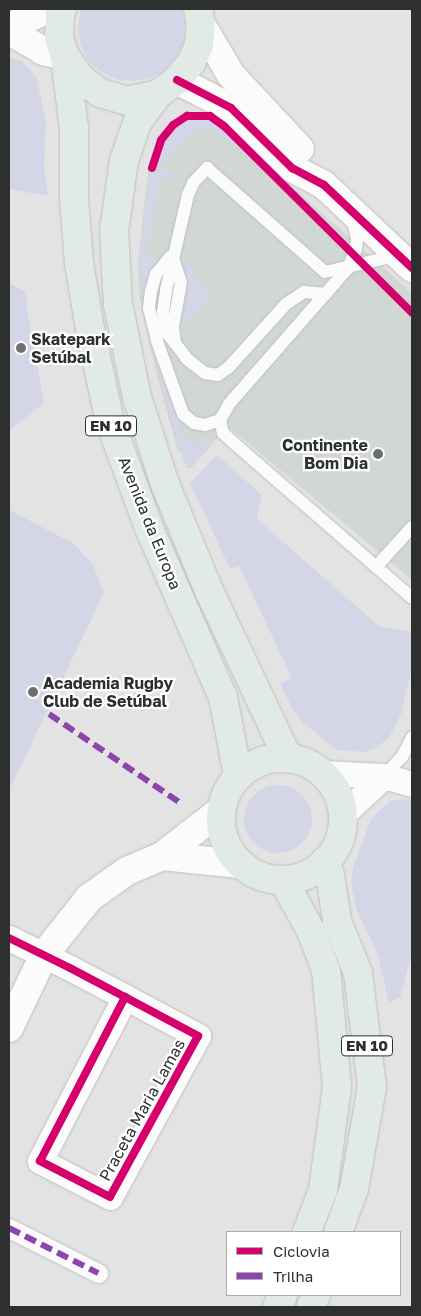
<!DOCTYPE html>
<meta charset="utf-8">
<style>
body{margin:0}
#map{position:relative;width:421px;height:1316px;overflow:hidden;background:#e2e3e2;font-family:"Golos Text",sans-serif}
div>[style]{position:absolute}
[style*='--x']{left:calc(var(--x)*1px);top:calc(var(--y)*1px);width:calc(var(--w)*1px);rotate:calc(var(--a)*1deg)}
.built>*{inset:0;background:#d1d8d4}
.green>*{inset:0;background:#d4d6e7}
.round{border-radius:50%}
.roads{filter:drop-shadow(0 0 1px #bebfbe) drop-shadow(0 0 1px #bebfbe)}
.service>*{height:12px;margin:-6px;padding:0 6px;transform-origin:6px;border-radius:6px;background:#fbfbfb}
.pedestrian>*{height:19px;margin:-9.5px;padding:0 9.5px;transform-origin:9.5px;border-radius:9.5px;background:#fbfbfb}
.minor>*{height:25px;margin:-12.5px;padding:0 12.5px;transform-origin:12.5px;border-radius:12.5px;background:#fbfbfb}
.tertiary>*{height:28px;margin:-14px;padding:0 14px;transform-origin:14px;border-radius:14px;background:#fbfbfb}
.primary>*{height:28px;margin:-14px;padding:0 14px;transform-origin:14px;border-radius:14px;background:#e2eae6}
.primary>.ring{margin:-14px;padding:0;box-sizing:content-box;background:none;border:28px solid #e2eae6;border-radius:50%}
.quiet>*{height:6px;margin-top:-3px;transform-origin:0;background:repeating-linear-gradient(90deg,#8e44ad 0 12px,transparent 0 18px)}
.cycleway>*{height:8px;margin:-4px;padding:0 4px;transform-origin:4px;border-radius:4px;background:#d6006c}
.dots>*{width:14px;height:14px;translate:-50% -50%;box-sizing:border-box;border:2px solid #fff;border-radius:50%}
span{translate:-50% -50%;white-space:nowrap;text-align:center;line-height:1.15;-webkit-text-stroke:4.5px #fff;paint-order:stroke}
.shield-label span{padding:1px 4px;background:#fff;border:1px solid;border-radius:4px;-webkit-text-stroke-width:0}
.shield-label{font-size:15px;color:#2e302f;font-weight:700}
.poi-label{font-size:16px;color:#2e302f;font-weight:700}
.left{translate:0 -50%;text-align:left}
.right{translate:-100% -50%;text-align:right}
.street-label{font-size:16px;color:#2e302f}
.frame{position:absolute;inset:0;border:10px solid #2e302f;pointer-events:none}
.legend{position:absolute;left:226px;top:1231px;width:175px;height:65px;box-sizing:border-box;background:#fff;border:1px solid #abacac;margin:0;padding:6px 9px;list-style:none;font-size:15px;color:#2e302f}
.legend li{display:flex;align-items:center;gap:10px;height:25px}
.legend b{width:25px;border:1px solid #abacac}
</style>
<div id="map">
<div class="built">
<i style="clip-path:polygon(189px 113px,209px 113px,412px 293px,412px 580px,230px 428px,195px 457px,178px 451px,157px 376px,140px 300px,138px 262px,148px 173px,158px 141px,174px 121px)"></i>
</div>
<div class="green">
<i style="clip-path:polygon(81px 9px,182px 9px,185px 22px,184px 41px,176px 57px,165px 70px,150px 78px,133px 81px,116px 79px,100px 71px,88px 60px,81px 45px,78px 28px)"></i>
<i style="clip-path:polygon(9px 57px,21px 61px,36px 76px,46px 120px,44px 168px,48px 196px,9px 189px)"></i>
<i style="clip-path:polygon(204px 117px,221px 125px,324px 228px,229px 140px,207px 128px,193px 132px,175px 150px,167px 165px,156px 163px,164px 142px,178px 127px,190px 119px)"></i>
<i style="clip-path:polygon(151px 170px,182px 173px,180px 178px,161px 178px,144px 258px,157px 257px,146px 292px,157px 354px,183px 436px,191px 444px,201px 446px,209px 439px,214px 443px,191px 468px,186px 468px,150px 345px,144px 314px,140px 252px)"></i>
<i style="clip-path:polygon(182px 258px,197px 270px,193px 276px,212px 293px,182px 328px,183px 315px,188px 302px,190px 289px)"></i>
<i style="clip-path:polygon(9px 283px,24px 291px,27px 300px,27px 309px,44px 403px,10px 430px)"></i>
<i style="clip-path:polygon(217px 455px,262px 495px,257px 519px,379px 626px,412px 632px,412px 668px,401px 714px,390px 736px,378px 747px,364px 752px,337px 750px,302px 722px,293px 710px,280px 684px,292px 678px,239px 566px,230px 569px,190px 483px)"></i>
<i style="clip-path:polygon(9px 510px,73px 543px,93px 565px,104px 593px,9px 790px)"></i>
<i class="round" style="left:244px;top:785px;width:68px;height:68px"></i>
<i style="clip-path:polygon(403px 799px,412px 801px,412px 953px,400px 997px,389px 1003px,378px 954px,357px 911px,351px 884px,353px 868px,371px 819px,390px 801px)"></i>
</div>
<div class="roads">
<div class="service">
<i style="--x:352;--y:217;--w:23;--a:77"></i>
<i style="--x:357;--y:239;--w:10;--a:96"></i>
<i style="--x:356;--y:249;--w:21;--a:113"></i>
<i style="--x:348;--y:268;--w:181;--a:131.2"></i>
<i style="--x:229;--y:404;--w:18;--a:119"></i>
<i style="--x:220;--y:420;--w:13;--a:77"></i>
<i style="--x:223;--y:433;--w:16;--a:43"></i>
<i style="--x:235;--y:444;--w:235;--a:41"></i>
<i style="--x:170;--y:257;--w:22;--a:129"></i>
<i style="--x:156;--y:274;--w:18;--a:106"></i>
<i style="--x:151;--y:291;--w:17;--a:97"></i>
<i style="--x:149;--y:308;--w:34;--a:76"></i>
<i style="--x:157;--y:341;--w:77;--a:70.4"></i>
<i style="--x:183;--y:414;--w:14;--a:39"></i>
<i style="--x:194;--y:423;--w:11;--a:10"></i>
<i style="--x:205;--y:425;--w:16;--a:-18"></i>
<i style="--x:173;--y:258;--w:25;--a:72"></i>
<i style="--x:181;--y:282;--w:46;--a:100.1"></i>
<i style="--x:173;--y:327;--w:16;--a:83"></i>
<i style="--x:175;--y:343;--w:20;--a:53"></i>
<i style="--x:187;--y:359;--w:23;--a:38"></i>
<i style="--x:205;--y:373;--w:13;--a:9"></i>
<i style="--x:218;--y:375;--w:14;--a:-36"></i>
<i style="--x:229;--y:367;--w:85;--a:-47.9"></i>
<i style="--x:286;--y:304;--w:22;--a:-34"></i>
<i style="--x:304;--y:292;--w:22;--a:5"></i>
<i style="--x:175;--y:343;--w:16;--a:-130"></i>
<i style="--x:165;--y:331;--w:19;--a:-96"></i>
<i style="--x:163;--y:312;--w:22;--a:-82"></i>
<i style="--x:166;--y:290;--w:98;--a:-77"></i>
<i style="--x:188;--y:195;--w:13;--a:-67"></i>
<i style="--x:193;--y:183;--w:21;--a:-47"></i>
<i style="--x:207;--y:168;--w:157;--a:41.4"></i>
<i style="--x:325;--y:272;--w:63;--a:-12.9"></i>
<i style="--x:386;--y:258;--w:12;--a:9"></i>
<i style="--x:376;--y:567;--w:54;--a:-48"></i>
<i style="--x:384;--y:776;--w:26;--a:-47"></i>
<i style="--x:402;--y:757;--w:22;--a:-63"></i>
</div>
<div class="pedestrian">
<i style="--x:9;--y:1228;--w:100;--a:26.8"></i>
</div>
<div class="minor">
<i style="--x:323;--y:773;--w:61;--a:2.8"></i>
<i style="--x:384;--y:776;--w:29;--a:16"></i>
<i style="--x:343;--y:814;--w:56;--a:-42.8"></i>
<i style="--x:9;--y:938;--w:68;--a:26.2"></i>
<i style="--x:70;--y:968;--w:62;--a:27.8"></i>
<i style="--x:125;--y:997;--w:83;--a:28.1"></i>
<i style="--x:198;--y:1036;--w:183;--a:118.7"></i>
<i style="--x:110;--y:1197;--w:79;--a:-152.8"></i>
<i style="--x:40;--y:1161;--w:185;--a:-62.6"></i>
</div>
<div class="tertiary">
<i style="--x:201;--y:24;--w:59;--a:59.5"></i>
<i style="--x:231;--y:75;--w:101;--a:47"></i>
<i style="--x:9;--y:27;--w:43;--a:-24.8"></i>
<i style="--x:9;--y:31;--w:39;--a:30"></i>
<i style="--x:43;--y:51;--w:23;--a:13"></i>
<i style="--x:177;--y:80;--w:61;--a:27.4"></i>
<i style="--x:231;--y:108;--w:86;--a:44.5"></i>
<i style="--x:292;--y:168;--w:36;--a:28"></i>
<i style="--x:324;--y:185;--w:121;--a:43.3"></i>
<i style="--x:162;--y:856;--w:78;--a:5.9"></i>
<i style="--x:9;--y:1028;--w:81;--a:-64.4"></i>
<i style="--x:44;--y:955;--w:73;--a:-51.7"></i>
<i style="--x:89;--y:898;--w:47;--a:-35.4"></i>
<i style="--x:127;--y:871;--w:38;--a:-23"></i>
<i style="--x:162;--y:856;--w:75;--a:-37.9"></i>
</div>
<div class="primary">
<i style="--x:62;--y:9;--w:4;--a:117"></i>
<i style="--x:60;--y:13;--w:25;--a:92"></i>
<i style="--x:59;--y:38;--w:19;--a:72"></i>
<i style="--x:65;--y:56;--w:29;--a:54"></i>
<i style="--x:82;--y:79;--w:23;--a:38"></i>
<i style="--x:100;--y:93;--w:29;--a:16"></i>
<i style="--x:128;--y:101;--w:31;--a:-13"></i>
<i style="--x:158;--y:94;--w:24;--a:-36"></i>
<i style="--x:177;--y:80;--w:22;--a:-51"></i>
<i style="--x:191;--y:63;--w:20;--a:-66"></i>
<i style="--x:199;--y:45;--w:21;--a:-85"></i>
<i style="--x:201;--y:24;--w:15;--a:-101"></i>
<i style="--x:65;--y:56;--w:73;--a:82.9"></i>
<i style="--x:74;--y:128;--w:70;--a:90"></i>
<i style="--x:74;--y:198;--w:65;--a:85.6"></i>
<i style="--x:79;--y:263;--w:67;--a:80.5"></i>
<i style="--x:90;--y:329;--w:95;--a:77.9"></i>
<i style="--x:110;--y:422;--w:113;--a:69.8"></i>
<i style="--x:149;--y:528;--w:184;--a:66.4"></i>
<i style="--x:223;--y:697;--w:80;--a:79.2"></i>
<i style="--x:158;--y:94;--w:36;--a:126"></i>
<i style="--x:137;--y:123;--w:39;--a:109"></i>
<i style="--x:124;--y:160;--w:72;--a:98"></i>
<i style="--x:114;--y:231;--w:73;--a:86.9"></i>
<i style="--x:118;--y:304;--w:95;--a:78.5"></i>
<i style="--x:137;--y:397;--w:91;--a:72.2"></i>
<i style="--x:165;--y:484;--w:118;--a:67.6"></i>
<i style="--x:210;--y:593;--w:183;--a:64.7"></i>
<i class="ring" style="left:221px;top:758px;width:94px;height:94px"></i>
<i style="--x:325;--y:861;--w:15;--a:70"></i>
<i style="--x:330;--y:875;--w:47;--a:81.3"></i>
<i style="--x:337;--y:921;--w:56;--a:68"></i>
<i style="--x:358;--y:973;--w:115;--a:83"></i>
<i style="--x:372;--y:1087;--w:104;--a:100"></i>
<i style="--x:354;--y:1189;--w:46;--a:110.4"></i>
<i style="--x:283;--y:880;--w:58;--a:61.2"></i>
<i style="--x:311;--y:931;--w:42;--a:69"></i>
<i style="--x:326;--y:970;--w:118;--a:84.6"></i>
<i style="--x:337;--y:1087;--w:104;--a:97.7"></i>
<i style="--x:323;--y:1190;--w:45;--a:110.9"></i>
<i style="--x:277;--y:1307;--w:13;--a:-63"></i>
<i style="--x:311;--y:1307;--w:13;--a:-67"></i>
</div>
</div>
<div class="quiet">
<i style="--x:49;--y:714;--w:161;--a:34.1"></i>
<i style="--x:9;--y:1228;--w:100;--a:26.8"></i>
</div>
<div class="cycleway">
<i style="--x:177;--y:80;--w:61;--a:27.4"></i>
<i style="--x:231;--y:108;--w:86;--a:44.5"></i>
<i style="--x:292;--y:168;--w:36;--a:28"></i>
<i style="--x:324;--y:185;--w:121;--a:43.3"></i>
<i style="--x:152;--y:168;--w:29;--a:-72"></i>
<i style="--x:161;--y:140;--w:19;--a:-51"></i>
<i style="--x:173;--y:125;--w:17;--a:-33"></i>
<i style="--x:187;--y:116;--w:23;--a:0"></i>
<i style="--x:210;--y:116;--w:17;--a:36"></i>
<i style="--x:224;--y:126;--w:265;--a:44.8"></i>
<i style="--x:9;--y:938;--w:68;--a:26.2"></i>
<i style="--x:70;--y:968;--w:62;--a:27.8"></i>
<i style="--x:125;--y:997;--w:83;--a:28.1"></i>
<i style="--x:198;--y:1036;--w:183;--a:118.7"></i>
<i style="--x:110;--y:1197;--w:79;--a:-152.8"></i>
<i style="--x:40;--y:1161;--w:185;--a:-62.6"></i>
</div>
<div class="dots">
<i style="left:21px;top:348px;background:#6d6f6e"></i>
<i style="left:378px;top:454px;background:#6d6f6e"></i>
<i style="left:33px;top:692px;background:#6d6f6e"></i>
</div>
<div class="shield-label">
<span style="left:111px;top:426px">EN 10</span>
<span style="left:367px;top:1046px">EN 10</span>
</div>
<div class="poi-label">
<span class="left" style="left:31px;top:348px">Skatepark<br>Setúbal</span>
<span class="right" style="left:368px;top:454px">Continente<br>Bom Dia</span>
<span class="left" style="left:43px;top:692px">Academia Rugby<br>Club de Setúbal</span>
</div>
<div class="street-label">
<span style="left:150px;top:523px;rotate:68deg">Avenida da Europa</span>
<span style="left:142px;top:1110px;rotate:-61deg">Praceta Maria Lamas</span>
</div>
<div class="frame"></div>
<ul class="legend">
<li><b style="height:6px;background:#d6006c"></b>Ciclovia</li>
<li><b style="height:6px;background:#8e44ad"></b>Trilha</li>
</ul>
</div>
